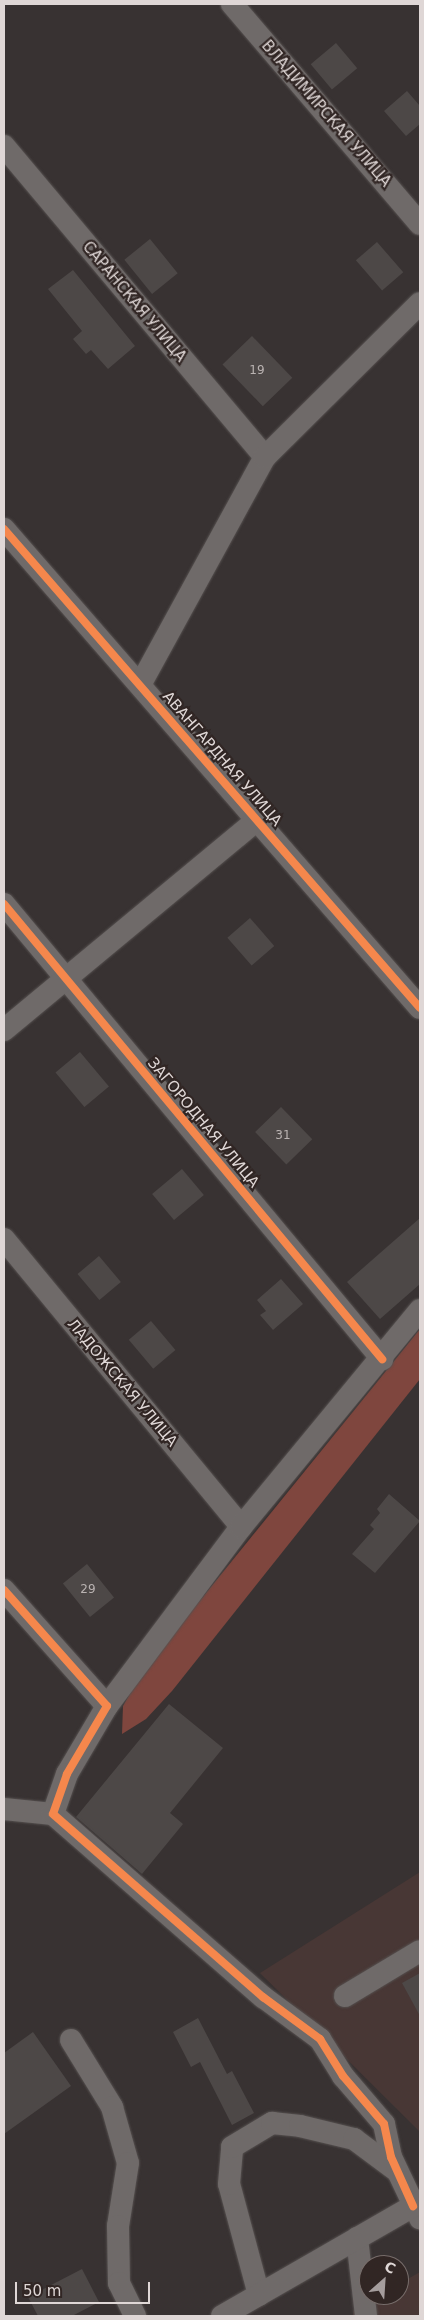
<!DOCTYPE html>
<meta charset="utf-8">
<style>
body{margin:0}
#map{position:relative;width:424px;height:2320px;overflow:hidden;background:#383232;font-family:"DejaVu Sans",sans-serif}
div>[style]{position:absolute}
[style*='--x']{left:calc(var(--x)*1px);top:calc(var(--y)*1px);width:calc(var(--w)*1px);rotate:calc(var(--a)*1deg)}
.built>*{inset:0;background:#483735}
.forest>*{inset:0;background:#7f463e}
.building>*{inset:0;background:#4d4847;transform-origin:0 0}
.roads{filter:drop-shadow(0 0 1px #55504f) drop-shadow(0 0 1px #55504f)}
.minor>*{height:22px;margin:-11px;padding:0 11px;transform-origin:11px;border-radius:11px;background:#6f6a69}
.cycleway>*{height:8px;margin:-4px;padding:0 4px;transform-origin:4px;border-radius:4px;background:#f5874c}
span{translate:-50% -50%;white-space:nowrap;text-align:center;line-height:1.15;-webkit-text-stroke:4.5px #312624;paint-order:stroke}
.number-label{font-size:12px;color:#bab3b2}
.number-label span{-webkit-text-stroke-width:0}
.street-label{font-size:15px;color:#dfd7d6}
.frame{position:absolute;inset:0;border:5px solid #dfd7d6;pointer-events:none}
.north{position:absolute;left:359px;top:2255px;width:50px;height:50px;box-sizing:border-box;background:#312624;border:1px solid #776d6b;border-radius:50%;rotate:26deg;font-size:14px;font-weight:700;line-height:20px;text-align:center;color:#dfd7d6}
.north::after{content:'';display:block;margin:auto;width:18px;height:22px;background:#a59d9d;clip-path:polygon(50% 0,100% 100%,50% 72%,0 100%)}
.scale{position:absolute;left:15px;top:2282px;width:135px;height:22px;box-sizing:border-box;border:2px solid #dfd7d6;border-top:0;padding-left:6px;font-size:15px;line-height:18px;white-space:nowrap;color:#dfd7d6;-webkit-text-stroke:4px #312624;paint-order:stroke}
</style>
<div id="map">
<div class="built">
<i style="clip-path:polygon(420px 1872px,420px 2132px,260px 1973px)"></i>
<i style="clip-path:polygon(420px 2272px,420px 2316px,353px 2316px,353px 2311px,369px 2295px,399px 2295px,399px 2284px)"></i>
</div>
<div class="forest">
<i style="clip-path:polygon(420px 1329px,420px 1379px,172px 1691px,146px 1719px,122px 1734px,123px 1706px,142px 1672px)"></i>
</div>
<div class="building">
<i style="left:336px;top:43px;width:33px;height:33px;rotate:50deg"></i>
<i style="clip-path:polygon(407px 91px,420px 106px,420px 124px,406px 136px,384px 111px)"></i>
<i style="left:150px;top:239px;width:44px;height:33px;rotate:51deg"></i>
<i style="left:377px;top:242px;width:40px;height:28px;rotate:49deg"></i>
<i style="clip-path:polygon(73px 270px,135px 346px,108px 369px,91px 350px,86px 354px,73px 339px,82px 331px,48px 289px)"></i>
<i style="left:252px;top:336px;width:58px;height:41px;rotate:46deg"></i>
<i style="left:250px;top:918px;width:37px;height:30px;rotate:49deg"></i>
<i style="left:80px;top:1052px;width:45px;height:32px;rotate:50deg"></i>
<i style="left:281px;top:1107px;width:45px;height:36px;rotate:46deg"></i>
<i style="left:182px;top:1169px;width:34px;height:39px;rotate:50deg"></i>
<i style="clip-path:polygon(420px 1218px,420px 1284px,380px 1319px,347px 1282px)"></i>
<i style="left:99px;top:1256px;width:34px;height:28px;rotate:50deg"></i>
<i style="clip-path:polygon(281px 1279px,303px 1304px,273px 1330px,260px 1315px,266px 1311px,257px 1300px)"></i>
<i style="left:151px;top:1321px;width:38px;height:29px;rotate:50deg"></i>
<i style="clip-path:polygon(389px 1494px,420px 1521px,375px 1573px,352px 1554px,374px 1529px,370px 1525px,380px 1513px,377px 1509px)"></i>
<i style="left:87px;top:1564px;width:43px;height:31px;rotate:51deg"></i>
<i style="clip-path:polygon(169px 1704px,223px 1748px,170px 1813px,183px 1824px,142px 1874px,76px 1817px)"></i>
<i style="clip-path:polygon(420px 1973px,420px 2016px,402px 1983px)"></i>
<i style="clip-path:polygon(198px 2018px,227px 2074px,232px 2071px,254px 2113px,232px 2125px,200px 2062px,191px 2067px,173px 2032px)"></i>
<i style="clip-path:polygon(33px 2032px,71px 2086px,4px 2134px,4px 2053px)"></i>
<i style="clip-path:polygon(82px 2269px,99px 2302px,72px 2316px,38px 2316px,28px 2297px)"></i>
</div>
<div class="roads">
<div class="minor">
<i style="--x:232;--y:4;--w:289;--a:49.5"></i>
<i style="--x:4;--y:146;--w:406;--a:50"></i>
<i style="--x:4;--y:529;--w:634;--a:49.03"></i>
<i style="--x:140;--y:685;--w:260;--a:-61.3"></i>
<i style="--x:265;--y:457;--w:218;--a:-44.8"></i>
<i style="--x:4;--y:904;--w:592;--a:50.28"></i>
<i style="--x:4;--y:1030;--w:329;--a:-39.7"></i>
<i style="--x:4;--y:1239;--w:373;--a:50.5"></i>
<i style="--x:4;--y:1590;--w:155;--a:48.4"></i>
<i style="--x:107;--y:1706;--w:79;--a:120.5"></i>
<i style="--x:67;--y:1774;--w:42;--a:109.3"></i>
<i style="--x:107;--y:1706;--w:224;--a:-53.2"></i>
<i style="--x:241;--y:1527;--w:281;--a:-50.5"></i>
<i style="--x:4;--y:1809;--w:49;--a:5.8"></i>
<i style="--x:53;--y:1814;--w:279;--a:41.1"></i>
<i style="--x:263;--y:1997;--w:71;--a:36.4"></i>
<i style="--x:320;--y:2039;--w:44;--a:58.1"></i>
<i style="--x:343;--y:2076;--w:63;--a:49.5"></i>
<i style="--x:384;--y:2124;--w:34;--a:78"></i>
<i style="--x:391;--y:2157;--w:68;--a:64.6"></i>
<i style="--x:345;--y:1996;--w:87;--a:-31"></i>
<i style="--x:71;--y:2040;--w:79;--a:58.5"></i>
<i style="--x:112;--y:2107;--w:58;--a:74.1"></i>
<i style="--x:128;--y:2163;--w:64;--a:99"></i>
<i style="--x:118;--y:2226;--w:57;--a:89"></i>
<i style="--x:119;--y:2283;--w:37;--a:64"></i>
<i style="--x:357;--y:2238;--w:79;--a:83.4"></i>
<i style="--x:259;--y:2295;--w:115;--a:-105.1"></i>
<i style="--x:229;--y:2184;--w:37;--a:-85"></i>
<i style="--x:232;--y:2147;--w:47;--a:-31"></i>
<i style="--x:272;--y:2123;--w:28;--a:6"></i>
<i style="--x:300;--y:2126;--w:56;--a:13.5"></i>
<i style="--x:354;--y:2139;--w:54;--a:36.7"></i>
<i style="--x:222;--y:2316;--w:228;--a:-29.9"></i>
</div>
</div>
<div class="cycleway">
<i style="--x:4;--y:529;--w:634;--a:49.03"></i>
<i style="--x:4;--y:904;--w:592;--a:50.28"></i>
<i style="--x:4;--y:1590;--w:155;--a:48.4"></i>
<i style="--x:107;--y:1706;--w:79;--a:120.5"></i>
<i style="--x:67;--y:1774;--w:42;--a:109.3"></i>
<i style="--x:53;--y:1814;--w:279;--a:41.1"></i>
<i style="--x:263;--y:1997;--w:71;--a:36.4"></i>
<i style="--x:320;--y:2039;--w:44;--a:58.1"></i>
<i style="--x:343;--y:2076;--w:63;--a:49.5"></i>
<i style="--x:384;--y:2124;--w:34;--a:78"></i>
<i style="--x:391;--y:2157;--w:54;--a:65.8"></i>
</div>
<div class="number-label">
<span style="left:257px;top:371px">19</span>
<span style="left:283px;top:1136px">31</span>
<span style="left:88px;top:1590px">29</span>
</div>
<div class="street-label">
<span style="left:326px;top:114px;rotate:49deg">ВЛАДИМИРСКАЯ УЛИЦА</span>
<span style="left:134px;top:302px;rotate:50deg">САРАНСКАЯ УЛИЦА</span>
<span style="left:222px;top:759px;rotate:49deg">АВАНГАРДНАЯ УЛИЦА</span>
<span style="left:203px;top:1123px;rotate:50deg">ЗАГОРОДНАЯ УЛИЦА</span>
<span style="left:122px;top:1383px;rotate:50deg">ЛАДОЖСКАЯ УЛИЦА</span>
</div>
<div class="frame"></div>
<div class="north">С</div>
<div class="scale">50 m</div>
</div>
